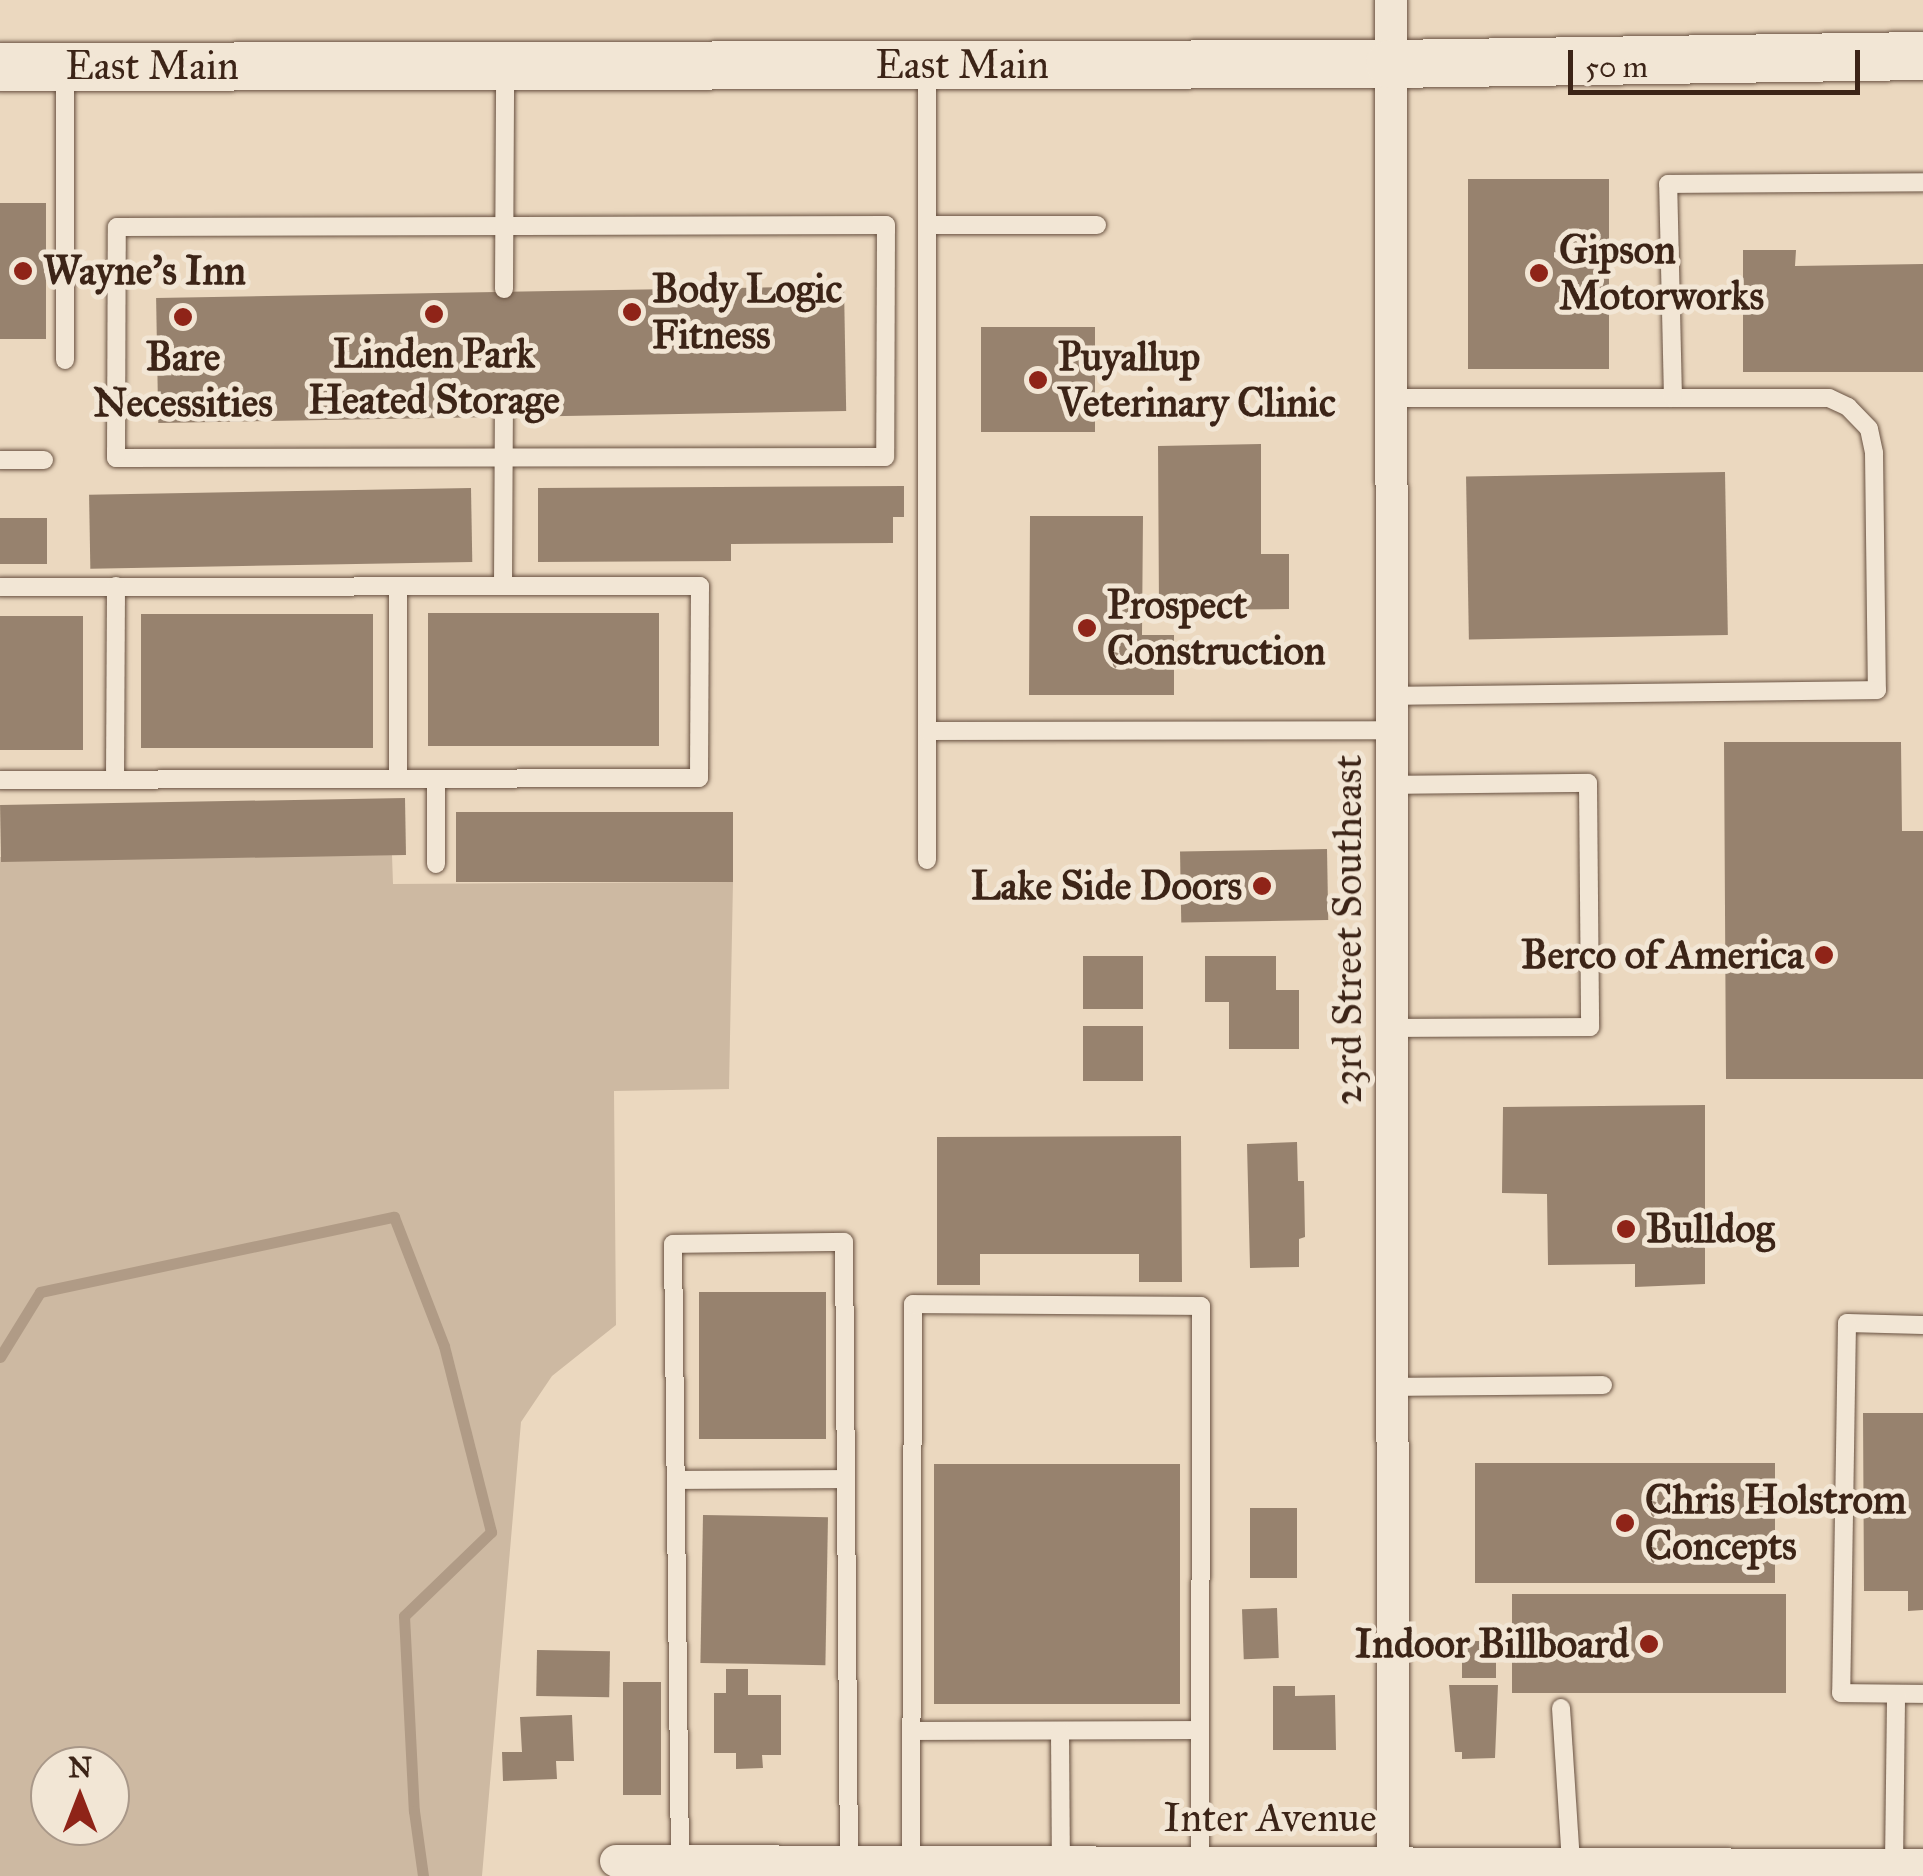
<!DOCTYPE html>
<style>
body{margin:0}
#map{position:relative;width:1923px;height:1876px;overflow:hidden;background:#ebd8bf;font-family:"IM FELL Great Primer",serif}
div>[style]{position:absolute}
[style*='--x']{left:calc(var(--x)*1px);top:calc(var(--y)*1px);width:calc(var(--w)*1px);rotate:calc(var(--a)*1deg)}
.green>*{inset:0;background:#cdb9a2}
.stream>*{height:11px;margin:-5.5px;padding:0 5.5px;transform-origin:5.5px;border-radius:5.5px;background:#b09b86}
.building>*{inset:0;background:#97826e;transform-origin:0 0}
.roads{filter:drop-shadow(0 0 2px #685141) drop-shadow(0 0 2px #685141)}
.service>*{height:18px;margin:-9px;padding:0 9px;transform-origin:9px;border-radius:9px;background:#f2e6d5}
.minor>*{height:32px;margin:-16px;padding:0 16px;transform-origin:16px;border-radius:16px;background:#f2e6d5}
.secondary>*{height:48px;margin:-24px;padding:0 24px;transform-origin:24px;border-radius:24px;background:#f2e6d5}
.dots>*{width:28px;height:28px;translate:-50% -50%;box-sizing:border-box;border:5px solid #f2e6d5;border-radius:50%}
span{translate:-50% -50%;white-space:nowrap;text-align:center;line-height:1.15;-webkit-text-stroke:10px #f2e6d5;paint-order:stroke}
.street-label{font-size:40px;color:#3c2417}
.poi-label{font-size:40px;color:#3c2417;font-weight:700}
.left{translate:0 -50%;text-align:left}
.right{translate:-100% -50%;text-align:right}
.north{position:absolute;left:30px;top:1746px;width:100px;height:100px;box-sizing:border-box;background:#f2e6d5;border:2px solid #a99889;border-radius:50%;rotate:0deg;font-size:28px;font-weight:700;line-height:40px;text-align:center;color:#3c2417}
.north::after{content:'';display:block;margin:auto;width:35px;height:45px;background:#8f2418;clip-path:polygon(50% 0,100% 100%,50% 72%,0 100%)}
.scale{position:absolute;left:1568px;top:50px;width:292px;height:45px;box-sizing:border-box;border:5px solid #3c2417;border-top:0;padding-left:12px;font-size:30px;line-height:35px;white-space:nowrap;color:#3c2417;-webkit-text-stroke:8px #f2e6d5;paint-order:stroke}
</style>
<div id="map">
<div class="green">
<i style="clip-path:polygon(evenodd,392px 855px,393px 884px,733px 882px,729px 1089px,614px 1091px,616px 1325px,552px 1376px,521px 1422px,482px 1876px,0 1876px,0 857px,392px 855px,50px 1766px,110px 1766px,110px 1826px,50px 1826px,50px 1766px)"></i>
</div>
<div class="stream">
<i style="--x:0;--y:1357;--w:76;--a:-58.4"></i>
<i style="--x:40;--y:1292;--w:362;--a:-12"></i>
<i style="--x:394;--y:1217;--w:138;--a:68.8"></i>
<i style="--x:444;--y:1346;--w:192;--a:75.8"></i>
<i style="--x:491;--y:1532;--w:121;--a:136"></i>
<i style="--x:404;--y:1616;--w:195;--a:87.1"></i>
<i style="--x:414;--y:1811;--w:66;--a:82.1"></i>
</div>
<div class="building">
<i style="left:1468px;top:179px;width:141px;height:190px"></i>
<i style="left:0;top:203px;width:46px;height:136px"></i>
<i style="clip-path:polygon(1743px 250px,1796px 250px,1795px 266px,1923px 264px,1923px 372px,1743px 372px)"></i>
<i style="left:844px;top:286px;width:125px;height:688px;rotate:89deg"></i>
<i style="left:1095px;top:327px;width:105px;height:114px;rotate:90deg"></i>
<i style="clip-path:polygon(1261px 444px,1261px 554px,1289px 554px,1289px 609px,1159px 610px,1158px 446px)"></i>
<i style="left:1725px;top:472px;width:163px;height:259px;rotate:89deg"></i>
<i style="clip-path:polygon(904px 486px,904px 517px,893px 517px,893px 543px,731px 544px,731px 561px,538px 562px,538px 488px)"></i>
<i style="left:471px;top:488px;width:74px;height:382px;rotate:89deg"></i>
<i style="clip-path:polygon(1030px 516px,1143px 516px,1142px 635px,1174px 635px,1174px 695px,1029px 695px)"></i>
<i style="left:0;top:518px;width:47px;height:46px"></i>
<i style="left:659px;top:613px;width:133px;height:231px;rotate:90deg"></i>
<i style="left:373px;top:614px;width:134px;height:232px;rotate:90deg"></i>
<i style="left:83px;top:616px;width:134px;height:83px;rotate:90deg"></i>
<i style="clip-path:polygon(1724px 742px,1901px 742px,1902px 831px,1923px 831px,1923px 1079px,1726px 1079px)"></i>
<i style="left:405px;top:798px;width:57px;height:405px;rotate:89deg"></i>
<i style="left:733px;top:812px;width:70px;height:277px;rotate:90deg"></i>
<i style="left:1327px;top:849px;width:71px;height:147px;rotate:89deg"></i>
<i style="left:1143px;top:956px;width:53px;height:60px;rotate:90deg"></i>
<i style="clip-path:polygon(1205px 956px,1276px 956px,1276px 990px,1299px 990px,1299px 1049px,1229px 1049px,1229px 1002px,1205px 1002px)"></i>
<i style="left:1083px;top:1026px;width:60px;height:55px"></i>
<i style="clip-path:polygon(1705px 1105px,1705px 1284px,1635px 1287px,1635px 1264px,1548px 1265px,1547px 1194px,1502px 1193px,1503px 1107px)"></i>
<i style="clip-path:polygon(1181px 1136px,1182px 1282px,1139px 1282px,1139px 1254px,980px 1254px,980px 1285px,937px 1285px,937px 1137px)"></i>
<i style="clip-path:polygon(1297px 1142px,1298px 1181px,1304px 1181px,1305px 1237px,1299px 1239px,1299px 1267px,1250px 1268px,1247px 1144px)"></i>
<i style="left:699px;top:1292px;width:127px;height:147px"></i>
<i style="clip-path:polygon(1863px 1413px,1923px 1413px,1923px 1610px,1908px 1611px,1908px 1591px,1864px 1591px)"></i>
<i style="left:1775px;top:1463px;width:120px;height:300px;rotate:90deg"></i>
<i style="left:1180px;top:1464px;width:240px;height:246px;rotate:90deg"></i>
<i style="left:1297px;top:1508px;width:70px;height:47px;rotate:90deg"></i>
<i style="left:703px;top:1515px;width:125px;height:148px;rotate:1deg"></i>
<i style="left:1512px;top:1594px;width:274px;height:99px"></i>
<i style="left:1277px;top:1608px;width:50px;height:35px;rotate:88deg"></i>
<i style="left:1462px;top:1641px;width:34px;height:37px"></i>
<i style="left:537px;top:1650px;width:73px;height:46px;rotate:1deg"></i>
<i style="clip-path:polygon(726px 1669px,748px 1669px,748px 1695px,781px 1695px,781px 1755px,762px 1755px,763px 1768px,736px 1769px,736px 1753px,714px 1753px,714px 1693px,726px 1693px)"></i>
<i style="left:623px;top:1682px;width:38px;height:113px"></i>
<i style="clip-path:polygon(1449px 1685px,1498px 1685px,1495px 1758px,1462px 1759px,1462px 1752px,1455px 1752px)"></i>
<i style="clip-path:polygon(1273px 1686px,1295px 1686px,1295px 1696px,1335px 1695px,1336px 1750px,1273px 1750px)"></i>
<i style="clip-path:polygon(572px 1715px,574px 1761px,556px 1761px,557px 1779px,503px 1781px,502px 1752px,522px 1752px,520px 1717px)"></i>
</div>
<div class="roads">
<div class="service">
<i style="--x:927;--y:65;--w:795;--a:90"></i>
<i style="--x:65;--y:67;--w:293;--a:90"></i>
<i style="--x:886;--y:225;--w:232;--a:90.2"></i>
<i style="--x:885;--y:457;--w:769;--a:179.93"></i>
<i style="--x:116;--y:458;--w:231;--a:-89.8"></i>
<i style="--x:117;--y:227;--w:769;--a:-0.15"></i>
<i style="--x:927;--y:225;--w:170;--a:0"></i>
<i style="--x:504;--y:289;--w:223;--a:-89.7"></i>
<i style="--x:1390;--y:398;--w:439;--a:0"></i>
<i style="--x:1829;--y:398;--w:21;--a:25"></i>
<i style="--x:1848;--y:407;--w:30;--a:46"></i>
<i style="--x:1869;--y:429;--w:25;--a:78"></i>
<i style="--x:1874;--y:453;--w:237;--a:89.3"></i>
<i style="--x:1877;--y:690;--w:487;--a:179.3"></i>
<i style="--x:1673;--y:398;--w:214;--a:-91.3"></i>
<i style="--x:1668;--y:184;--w:255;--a:-0.4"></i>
<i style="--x:0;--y:460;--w:44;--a:0"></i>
<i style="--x:503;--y:586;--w:171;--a:-89.7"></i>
<i style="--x:0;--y:587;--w:700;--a:-0.08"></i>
<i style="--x:700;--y:586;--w:192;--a:90.3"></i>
<i style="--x:699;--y:778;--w:699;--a:179.84"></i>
<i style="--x:927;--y:731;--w:463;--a:-0.1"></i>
<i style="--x:115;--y:779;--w:193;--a:-89.7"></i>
<i style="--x:398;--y:779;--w:193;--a:-90"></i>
<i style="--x:1390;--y:785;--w:198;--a:-0.6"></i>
<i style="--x:1588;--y:783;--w:244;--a:89.5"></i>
<i style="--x:1590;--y:1027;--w:199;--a:179.7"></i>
<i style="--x:436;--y:864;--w:85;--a:-90"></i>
<i style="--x:1923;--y:1325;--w:76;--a:-178.5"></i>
<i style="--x:1847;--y:1323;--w:370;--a:90.9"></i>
<i style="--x:1841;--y:1693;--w:82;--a:0.7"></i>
<i style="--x:1392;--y:1387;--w:211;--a:-0.5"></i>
<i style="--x:676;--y:1480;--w:170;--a:-0.3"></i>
<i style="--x:1561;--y:1708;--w:154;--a:86.3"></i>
<i style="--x:912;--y:1731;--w:288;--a:-0.2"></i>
<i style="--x:1060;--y:1731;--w:129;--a:89.6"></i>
<i style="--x:680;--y:1861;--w:617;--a:-90.65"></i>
<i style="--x:673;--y:1244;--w:171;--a:-0.7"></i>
<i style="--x:844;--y:1242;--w:619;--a:89.54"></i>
<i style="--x:911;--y:1861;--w:557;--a:-89.79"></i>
<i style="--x:913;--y:1304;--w:288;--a:0.4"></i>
<i style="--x:1201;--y:1306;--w:554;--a:90.1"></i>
<i style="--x:1894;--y:1864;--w:170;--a:-89.3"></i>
</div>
<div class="minor">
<i style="--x:1391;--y:0;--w:1860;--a:89.94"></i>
<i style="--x:616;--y:1861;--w:1307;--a:0.18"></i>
</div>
<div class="secondary">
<i style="--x:0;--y:67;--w:1390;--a:-0.12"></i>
<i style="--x:1390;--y:64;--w:533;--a:-0.86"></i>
</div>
</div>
<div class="dots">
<i style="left:23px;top:271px;background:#8f2418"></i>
<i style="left:1539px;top:273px;background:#8f2418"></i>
<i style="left:632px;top:312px;background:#8f2418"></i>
<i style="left:434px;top:314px;background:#8f2418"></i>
<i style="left:183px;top:317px;background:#8f2418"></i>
<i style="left:1038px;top:380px;background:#8f2418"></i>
<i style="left:1087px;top:628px;background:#8f2418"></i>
<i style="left:1262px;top:886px;background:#8f2418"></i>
<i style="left:1824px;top:955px;background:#8f2418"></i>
<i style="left:1626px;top:1229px;background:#8f2418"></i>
<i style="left:1625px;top:1523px;background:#8f2418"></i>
<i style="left:1649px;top:1644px;background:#8f2418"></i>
</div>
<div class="street-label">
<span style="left:962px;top:65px">East Main</span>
<span style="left:152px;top:66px">East Main</span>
<span style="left:1348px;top:930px;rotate:-90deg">23rd Street Southeast</span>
<span style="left:1270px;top:1818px">Inter Avenue</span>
</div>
<div class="poi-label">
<span class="left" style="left:1559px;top:273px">Gipson<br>Motorworks</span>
<span class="left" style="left:43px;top:271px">Wayne's Inn</span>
<span class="left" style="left:652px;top:312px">Body Logic<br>Fitness</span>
<span style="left:434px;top:377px">Linden Park<br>Heated Storage</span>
<span style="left:183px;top:380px">Bare<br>Necessities</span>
<span class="left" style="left:1058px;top:380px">Puyallup<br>Veterinary Clinic</span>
<span class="left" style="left:1107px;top:628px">Prospect<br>Construction</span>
<span class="right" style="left:1242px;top:886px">Lake Side Doors</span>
<span class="right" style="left:1804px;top:955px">Berco of America</span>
<span class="left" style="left:1646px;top:1229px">Bulldog</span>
<span class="left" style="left:1645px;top:1523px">Chris Holstrom<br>Concepts</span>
<span class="right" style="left:1629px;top:1644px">Indoor Billboard</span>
</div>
<div class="north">N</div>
<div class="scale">50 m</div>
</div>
